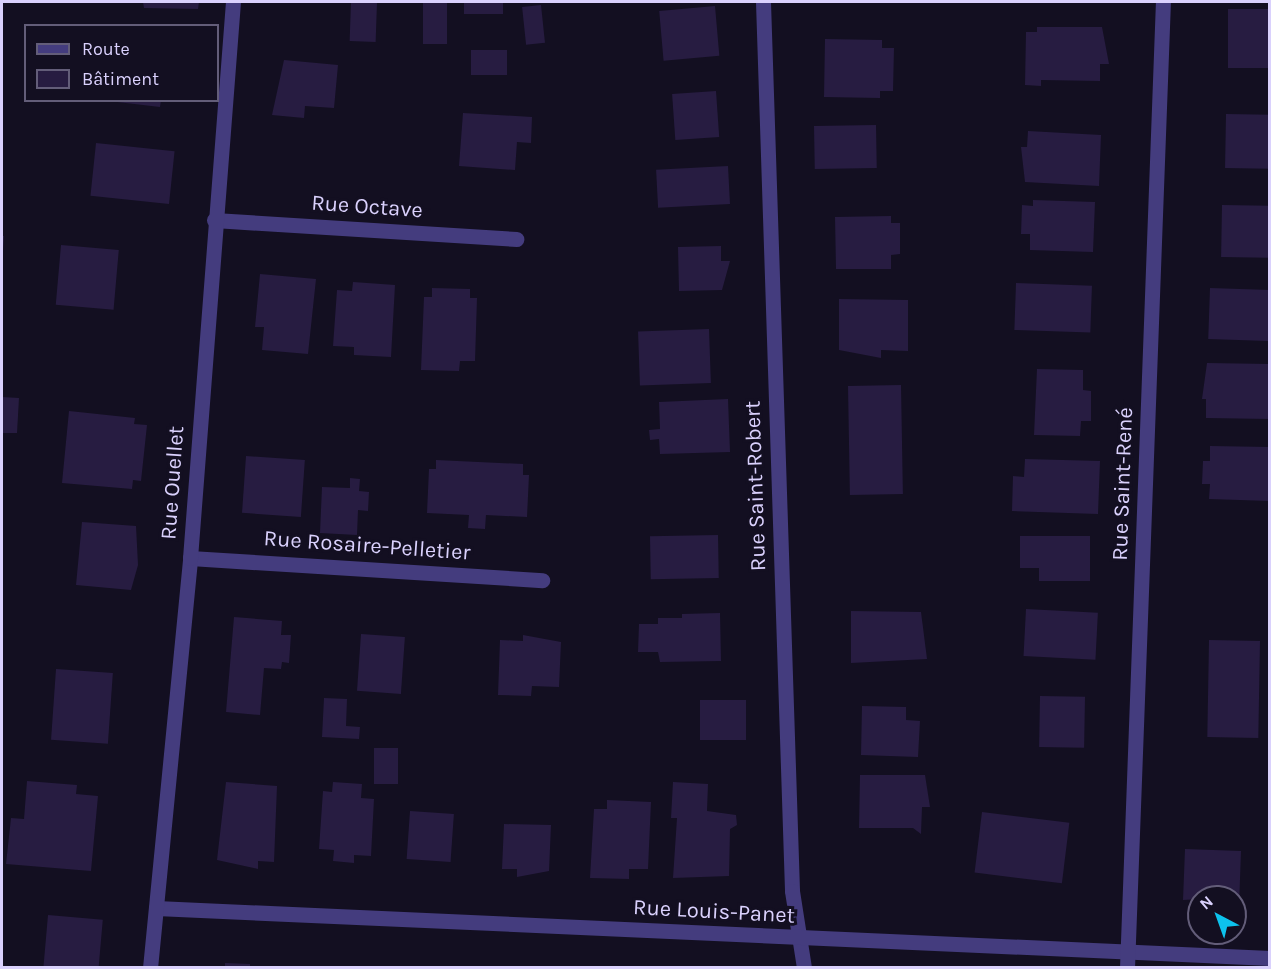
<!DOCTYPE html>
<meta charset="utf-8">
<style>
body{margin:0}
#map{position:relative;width:1271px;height:969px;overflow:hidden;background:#130f21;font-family:Karla,sans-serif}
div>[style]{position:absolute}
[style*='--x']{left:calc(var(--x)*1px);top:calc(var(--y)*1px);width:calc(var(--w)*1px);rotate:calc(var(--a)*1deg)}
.building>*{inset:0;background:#271c41;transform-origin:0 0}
.minor>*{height:15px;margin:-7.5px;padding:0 7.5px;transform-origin:7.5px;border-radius:7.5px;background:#443c7e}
span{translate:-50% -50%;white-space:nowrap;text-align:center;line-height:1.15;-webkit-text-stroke:6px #130f21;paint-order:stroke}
.street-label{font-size:22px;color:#dad1fd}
.frame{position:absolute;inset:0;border:3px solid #dad1fd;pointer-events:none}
.legend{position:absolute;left:24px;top:24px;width:195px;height:78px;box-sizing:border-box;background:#130f21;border:2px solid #635d79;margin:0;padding:8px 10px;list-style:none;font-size:18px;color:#dad1fd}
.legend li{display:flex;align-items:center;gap:12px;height:30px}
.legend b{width:30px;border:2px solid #635d79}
.north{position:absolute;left:1187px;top:885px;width:60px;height:60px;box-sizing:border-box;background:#130f21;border:2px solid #635d79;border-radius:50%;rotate:319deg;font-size:16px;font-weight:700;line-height:24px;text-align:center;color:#dad1fd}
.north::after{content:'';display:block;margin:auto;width:21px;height:27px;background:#0dc2ed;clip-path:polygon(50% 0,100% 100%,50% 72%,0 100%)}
</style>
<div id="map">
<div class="building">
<i style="clip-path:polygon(143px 2px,199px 2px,198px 9px,144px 8px)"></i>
<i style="left:351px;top:2px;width:26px;height:39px;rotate:2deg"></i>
<i style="left:423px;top:2px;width:24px;height:42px"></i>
<i style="left:464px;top:2px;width:39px;height:12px"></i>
<i style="left:541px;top:5px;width:38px;height:19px;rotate:84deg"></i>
<i style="left:715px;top:6px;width:50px;height:56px;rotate:85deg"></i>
<i style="left:1270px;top:9px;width:59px;height:42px;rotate:90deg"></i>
<i style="clip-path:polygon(1037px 27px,1102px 27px,1109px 64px,1100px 64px,1100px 81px,1041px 80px,1041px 86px,1025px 85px,1026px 32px,1037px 32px)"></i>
<i style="clip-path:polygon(825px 39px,882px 40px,882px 48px,894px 48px,893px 91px,880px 91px,880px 98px,824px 97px)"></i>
<i style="left:471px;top:50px;width:36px;height:25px"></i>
<i style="clip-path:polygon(284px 60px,338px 65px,334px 108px,305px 106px,304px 118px,272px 115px)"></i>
<i style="left:716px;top:91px;width:46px;height:44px;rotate:86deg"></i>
<i style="clip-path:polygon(100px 100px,161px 100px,160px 107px)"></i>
<i style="clip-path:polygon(463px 113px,532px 117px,531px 143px,517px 142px,515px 170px,459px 166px)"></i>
<i style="left:1226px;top:114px;width:44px;height:54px;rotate:1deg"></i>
<i style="left:876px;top:125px;width:43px;height:62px;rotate:89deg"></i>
<i style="clip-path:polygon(1028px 131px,1101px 135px,1099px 186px,1025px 182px,1021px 147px,1027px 147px)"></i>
<i style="left:96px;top:143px;width:79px;height:53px;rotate:6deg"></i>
<i style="left:728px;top:166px;width:38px;height:72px;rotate:87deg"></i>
<i style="clip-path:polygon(1033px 200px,1095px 202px,1093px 252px,1030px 250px,1030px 234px,1021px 234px,1022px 205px,1033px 206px)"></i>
<i style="left:1222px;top:205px;width:47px;height:52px;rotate:1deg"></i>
<i style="clip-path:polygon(891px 216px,891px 223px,900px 223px,900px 254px,891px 255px,891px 269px,836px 269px,835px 217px)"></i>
<i style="clip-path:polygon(2px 236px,4px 236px,3px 252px,2px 252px)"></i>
<i style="left:61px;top:245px;width:58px;height:60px;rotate:5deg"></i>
<i style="clip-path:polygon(721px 246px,721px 261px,730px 261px,722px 290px,679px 291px,678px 247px)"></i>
<i style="clip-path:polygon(260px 274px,316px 279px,308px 354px,262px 350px,264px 327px,255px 327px)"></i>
<i style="clip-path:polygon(353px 282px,395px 285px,391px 357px,354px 355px,354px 347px,333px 346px,337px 290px,352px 291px)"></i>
<i style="left:1016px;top:283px;width:76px;height:47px;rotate:2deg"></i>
<i style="clip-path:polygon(432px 288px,470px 289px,470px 298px,477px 298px,475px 361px,460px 361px,459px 371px,421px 370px,424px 297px,432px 297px)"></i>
<i style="left:1210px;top:288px;width:60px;height:51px;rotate:2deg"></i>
<i style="clip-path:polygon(839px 299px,908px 300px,908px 351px,881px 350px,881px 358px,839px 350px)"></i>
<i style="left:709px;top:329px;width:54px;height:71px;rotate:88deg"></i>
<i style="clip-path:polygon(1207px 363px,1270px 364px,1270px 419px,1206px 418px,1206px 399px,1202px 399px)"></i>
<i style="clip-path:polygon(1037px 369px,1083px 370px,1083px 390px,1091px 391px,1091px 421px,1081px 421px,1080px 436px,1034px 435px)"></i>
<i style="left:901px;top:385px;width:109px;height:53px;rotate:89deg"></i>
<i style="clip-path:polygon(2px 397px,19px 398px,17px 433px,2px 433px)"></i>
<i style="clip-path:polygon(728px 399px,730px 452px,660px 454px,659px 439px,650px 440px,649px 430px,660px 429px,659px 402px)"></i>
<i style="clip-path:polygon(69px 411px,135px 418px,134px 424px,147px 425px,141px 481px,133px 480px,132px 489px,62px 483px)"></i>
<i style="clip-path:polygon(1210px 446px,1270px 447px,1270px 501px,1209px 499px,1210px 484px,1202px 484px,1203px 461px,1210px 461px)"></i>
<i style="left:246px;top:456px;width:59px;height:57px;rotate:4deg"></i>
<i style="clip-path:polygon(1025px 459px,1100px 461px,1098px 514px,1012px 511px,1013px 476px,1024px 477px)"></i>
<i style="clip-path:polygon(436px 460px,523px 464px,523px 475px,529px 475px,527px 517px,486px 515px,485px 529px,468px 528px,469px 515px,427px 513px,429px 469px,436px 469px)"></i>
<i style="clip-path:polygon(350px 478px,360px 479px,359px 491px,369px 492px,368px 511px,358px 510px,357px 535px,320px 533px,322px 487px,350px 488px)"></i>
<i style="clip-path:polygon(82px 522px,136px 526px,138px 565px,131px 590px,76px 585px)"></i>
<i style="left:718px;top:535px;width:43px;height:68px;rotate:89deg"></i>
<i style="clip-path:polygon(1020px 536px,1090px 536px,1090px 581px,1039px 581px,1039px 568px,1020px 568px)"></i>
<i style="left:1026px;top:609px;width:72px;height:47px;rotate:3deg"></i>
<i style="clip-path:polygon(851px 611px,921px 612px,927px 659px,851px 663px)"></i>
<i style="clip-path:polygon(720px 613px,721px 661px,660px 662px,658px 652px,638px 652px,639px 624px,658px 624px,658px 618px,682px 618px,682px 614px)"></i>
<i style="clip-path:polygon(234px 617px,282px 621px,281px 635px,291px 635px,289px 663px,282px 662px,281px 669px,264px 668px,260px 715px,226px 712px)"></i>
<i style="left:361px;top:634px;width:44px;height:57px;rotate:4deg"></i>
<i style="clip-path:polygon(523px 635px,561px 642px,559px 687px,532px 686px,531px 696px,498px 695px,500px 640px,523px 641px)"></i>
<i style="left:1209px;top:640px;width:51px;height:97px;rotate:1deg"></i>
<i style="left:56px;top:669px;width:57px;height:71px;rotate:4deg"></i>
<i style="left:1040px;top:696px;width:45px;height:51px;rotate:1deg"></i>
<i style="clip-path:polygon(324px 698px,347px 699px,346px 726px,360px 727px,359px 739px,322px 737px)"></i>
<i style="left:746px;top:700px;width:40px;height:46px;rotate:90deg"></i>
<i style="clip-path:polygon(862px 706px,906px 707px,906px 720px,920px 721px,918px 757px,861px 755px)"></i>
<i style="left:374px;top:748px;width:24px;height:36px"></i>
<i style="clip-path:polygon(860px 775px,925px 775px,930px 807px,922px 807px,921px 834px,913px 828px,859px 828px)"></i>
<i style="clip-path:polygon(27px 781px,77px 785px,76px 794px,98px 796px,91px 871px,6px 864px,11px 818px,24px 819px)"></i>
<i style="clip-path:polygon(226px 782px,277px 786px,274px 862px,258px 861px,258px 869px,217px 860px)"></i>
<i style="clip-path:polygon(333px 782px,362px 784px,361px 798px,374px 799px,371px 856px,354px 855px,354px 863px,333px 861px,334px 850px,319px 849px,323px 791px,332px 792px)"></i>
<i style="clip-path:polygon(673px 782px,708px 784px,707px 811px,736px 815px,737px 825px,730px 829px,729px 876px,673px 878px,677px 818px,671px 818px)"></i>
<i style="clip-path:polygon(607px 800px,651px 802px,648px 869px,629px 869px,629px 879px,590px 878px,594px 809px,607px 809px)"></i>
<i style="left:410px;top:811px;width:44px;height:48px;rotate:4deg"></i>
<i style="left:982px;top:812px;width:88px;height:61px;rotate:7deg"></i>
<i style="clip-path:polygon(504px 824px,551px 825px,549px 871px,517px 877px,517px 869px,502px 869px)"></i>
<i style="clip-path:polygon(1185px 849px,1241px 851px,1239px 907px,1235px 897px,1183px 900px)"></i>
<i style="left:48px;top:915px;width:55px;height:53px;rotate:5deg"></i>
<i style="clip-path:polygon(225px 963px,250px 964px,250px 968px,225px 968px)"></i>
</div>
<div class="minor">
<i style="--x:763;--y:2;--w:889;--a:88.13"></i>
<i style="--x:792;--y:891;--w:78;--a:81.1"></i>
<i style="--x:214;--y:220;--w:303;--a:3.6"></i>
<i style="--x:190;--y:558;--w:353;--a:3.6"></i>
<i style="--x:156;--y:908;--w:1115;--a:2.57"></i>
<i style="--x:150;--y:968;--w:412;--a:-84.4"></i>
<i style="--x:190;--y:558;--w:558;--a:-85.58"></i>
<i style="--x:1127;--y:968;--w:967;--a:-87.87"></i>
</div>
<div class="street-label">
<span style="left:367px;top:207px;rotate:4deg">Rue Octave</span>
<span style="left:173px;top:483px;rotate:-86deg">Rue Ouellet</span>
<span style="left:1123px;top:484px;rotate:-88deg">Rue Saint-René</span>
<span style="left:756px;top:486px;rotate:-92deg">Rue Saint-Robert</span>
<span style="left:367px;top:546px;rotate:4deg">Rue Rosaire-Pelletier</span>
<span style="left:714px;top:912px;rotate:3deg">Rue Louis-Panet</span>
</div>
<div class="frame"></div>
<ul class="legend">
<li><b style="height:8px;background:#443c7e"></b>Route</li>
<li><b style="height:16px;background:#271c41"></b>Bâtiment</li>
</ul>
<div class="north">N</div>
</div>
